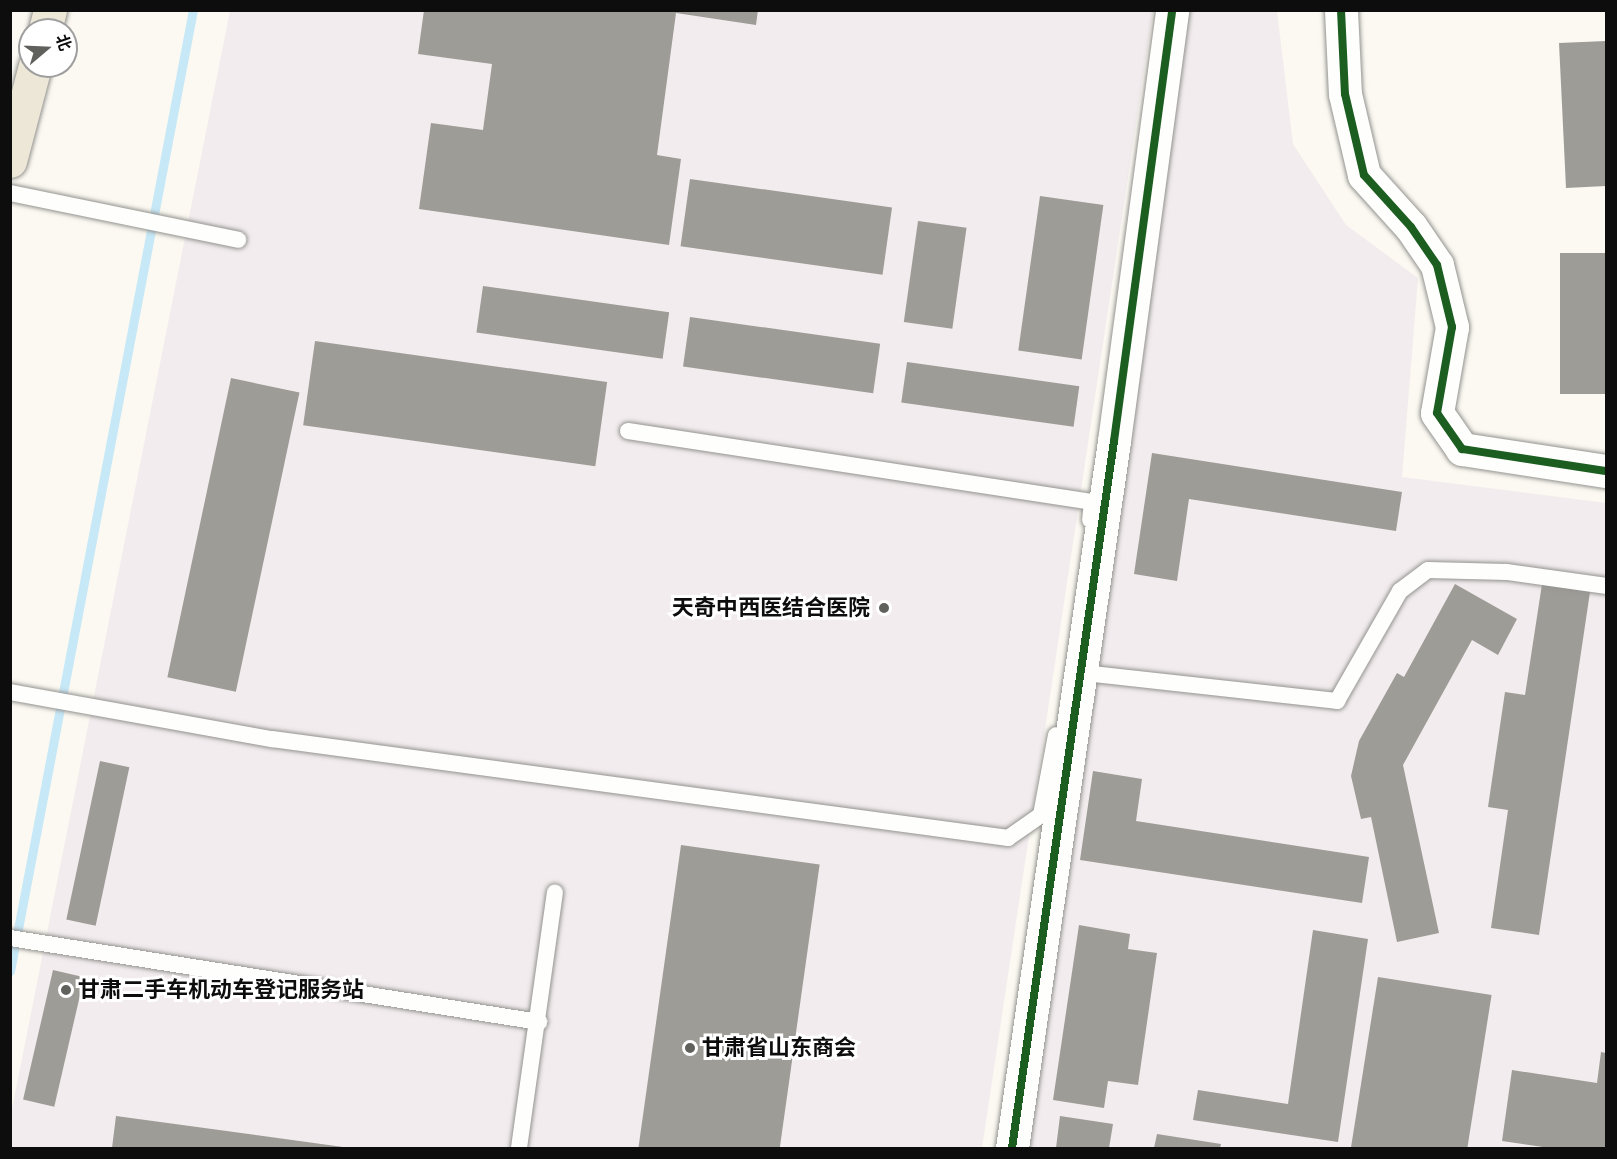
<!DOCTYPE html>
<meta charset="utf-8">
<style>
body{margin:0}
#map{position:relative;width:1617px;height:1159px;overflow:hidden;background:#fbf9f1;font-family:"Zilla Slab","Noto Sans SC",serif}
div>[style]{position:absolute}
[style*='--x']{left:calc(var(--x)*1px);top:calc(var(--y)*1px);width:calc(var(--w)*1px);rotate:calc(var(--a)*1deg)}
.industrial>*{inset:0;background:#f2ecee}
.stream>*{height:9px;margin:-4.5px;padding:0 4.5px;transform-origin:4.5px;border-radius:4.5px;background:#c6e8f7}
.building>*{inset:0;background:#9e9c97;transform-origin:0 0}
.roads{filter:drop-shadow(0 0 2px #949390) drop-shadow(0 0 2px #949390)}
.service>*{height:16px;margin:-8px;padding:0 8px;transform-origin:8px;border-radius:8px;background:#fefefd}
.minor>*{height:33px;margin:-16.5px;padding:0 16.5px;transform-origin:16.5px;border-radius:16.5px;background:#fefefd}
.primary>*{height:33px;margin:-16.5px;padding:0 16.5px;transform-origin:16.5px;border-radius:16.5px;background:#ede7d8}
.cycleway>*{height:8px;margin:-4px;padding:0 4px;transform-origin:4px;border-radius:4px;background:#1b5e20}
.dots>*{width:16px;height:16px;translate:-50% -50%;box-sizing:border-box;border:3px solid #fff;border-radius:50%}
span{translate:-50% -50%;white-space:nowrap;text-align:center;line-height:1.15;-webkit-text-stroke:6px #fff;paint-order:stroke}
.poi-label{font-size:22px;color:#0d0d0d;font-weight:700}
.right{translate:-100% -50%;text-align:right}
.left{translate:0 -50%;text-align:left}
.frame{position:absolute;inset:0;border:12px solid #0d0d0d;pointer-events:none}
.north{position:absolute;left:18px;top:18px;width:60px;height:60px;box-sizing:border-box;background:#fff;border:2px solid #9e9e9e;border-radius:50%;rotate:71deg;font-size:16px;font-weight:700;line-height:24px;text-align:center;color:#0d0d0d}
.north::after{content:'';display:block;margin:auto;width:21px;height:27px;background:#60605d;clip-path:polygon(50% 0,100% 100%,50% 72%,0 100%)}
</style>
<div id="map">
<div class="industrial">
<i style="clip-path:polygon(230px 11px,1153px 11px,982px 1148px,11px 1148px,11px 1114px)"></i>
<i style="clip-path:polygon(1159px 11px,1277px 11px,1293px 144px,1346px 225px,1418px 278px,1402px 477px,1606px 503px,1606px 1148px,1022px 1148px)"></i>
</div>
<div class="stream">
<i style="--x:10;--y:971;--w:978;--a:-79.22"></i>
</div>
<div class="building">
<i style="clip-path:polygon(424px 10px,758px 10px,756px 25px,676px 13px,657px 155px,681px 159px,669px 245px,419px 209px,431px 123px,483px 130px,492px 64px,418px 54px)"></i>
<i style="clip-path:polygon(1606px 41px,1606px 186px,1566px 188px,1559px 43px)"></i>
<i style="left:690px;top:179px;width:204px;height:68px;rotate:8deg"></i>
<i style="left:1040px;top:196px;width:64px;height:156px;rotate:8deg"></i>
<i style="left:918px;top:221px;width:49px;height:102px;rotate:8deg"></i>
<i style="left:1606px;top:253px;width:141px;height:46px;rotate:90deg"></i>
<i style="left:483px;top:286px;width:188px;height:47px;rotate:8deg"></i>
<i style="left:690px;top:317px;width:192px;height:50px;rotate:8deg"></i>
<i style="left:315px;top:341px;width:295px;height:85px;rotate:8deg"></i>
<i style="left:907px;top:362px;width:174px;height:41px;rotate:8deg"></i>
<i style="left:231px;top:378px;width:70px;height:306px;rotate:12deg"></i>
<i style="clip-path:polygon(1152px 453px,1402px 492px,1396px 531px,1189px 499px,1177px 581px,1134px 574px)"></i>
<i style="clip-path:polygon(1455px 584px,1517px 619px,1498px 655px,1472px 640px,1403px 765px,1439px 933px,1397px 942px,1371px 817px,1361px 819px,1351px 776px,1359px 741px,1397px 673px,1404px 677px)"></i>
<i style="clip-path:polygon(1542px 584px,1590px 592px,1539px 935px,1491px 928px,1508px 810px,1488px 807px,1505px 692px,1525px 695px)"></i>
<i style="left:100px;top:761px;width:30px;height:162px;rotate:12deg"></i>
<i style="clip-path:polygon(1093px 771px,1142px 779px,1136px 821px,1369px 857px,1362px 903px,1080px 860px)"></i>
<i style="left:681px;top:845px;width:140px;height:306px;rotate:8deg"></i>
<i style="clip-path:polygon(1079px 925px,1130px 934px,1128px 949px,1157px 953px,1138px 1085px,1108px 1081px,1104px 1108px,1053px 1100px)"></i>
<i style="clip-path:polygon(1313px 930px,1368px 939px,1338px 1142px,1193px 1120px,1198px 1090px,1288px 1104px)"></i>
<i style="left:53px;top:970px;width:32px;height:133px;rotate:13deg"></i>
<i style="left:1378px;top:977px;width:115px;height:173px;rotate:9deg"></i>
<i style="clip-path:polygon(1601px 1052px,1606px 1053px,1606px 1148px,1550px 1148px,1502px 1141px,1512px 1070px,1597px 1083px)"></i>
<i style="clip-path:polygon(116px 1116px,343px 1147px,343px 1148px,112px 1148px)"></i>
<i style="clip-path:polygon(1060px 1116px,1113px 1124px,1109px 1148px,1056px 1148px)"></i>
<i style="clip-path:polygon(1157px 1134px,1221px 1144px,1220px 1148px,1154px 1148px)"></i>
</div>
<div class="roads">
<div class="service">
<i style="--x:10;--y:193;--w:233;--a:11.6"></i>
<i style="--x:628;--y:431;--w:469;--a:8.7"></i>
<i style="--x:1092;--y:502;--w:18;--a:96"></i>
<i style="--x:1075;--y:672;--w:264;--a:6.3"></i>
<i style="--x:1337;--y:701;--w:127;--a:-60.2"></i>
<i style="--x:1400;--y:591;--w:35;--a:-37"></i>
<i style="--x:1428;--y:570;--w:79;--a:1.5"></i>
<i style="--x:1507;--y:572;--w:100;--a:8"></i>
<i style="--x:10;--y:692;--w:266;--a:10.2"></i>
<i style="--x:272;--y:739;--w:743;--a:7.66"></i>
<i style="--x:1008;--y:838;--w:40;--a:-34.9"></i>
<i style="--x:1041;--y:815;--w:81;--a:-79.4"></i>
<i style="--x:10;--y:938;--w:536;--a:9.02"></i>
<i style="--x:519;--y:1148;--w:258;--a:-82"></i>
</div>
<div class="minor">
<i style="--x:1341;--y:10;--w:84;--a:87.3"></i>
<i style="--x:1345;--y:94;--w:83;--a:76.8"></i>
<i style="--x:1364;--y:175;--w:70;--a:47.9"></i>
<i style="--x:1411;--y:227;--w:46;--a:55.6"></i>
<i style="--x:1437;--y:265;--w:64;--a:76.4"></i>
<i style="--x:1452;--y:327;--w:87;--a:99.9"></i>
<i style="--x:1437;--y:413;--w:44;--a:55.2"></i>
<i style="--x:1462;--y:449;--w:146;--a:8.7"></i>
<i style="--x:1012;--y:1148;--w:714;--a:-81.79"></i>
<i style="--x:1114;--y:441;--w:435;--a:-82.3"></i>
</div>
<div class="primary">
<i style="--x:45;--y:30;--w:21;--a:-76"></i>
<i style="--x:10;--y:161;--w:98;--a:-75.3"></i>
</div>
</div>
<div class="cycleway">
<i style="--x:1341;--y:10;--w:84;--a:87.3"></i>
<i style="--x:1345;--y:94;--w:83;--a:76.8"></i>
<i style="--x:1364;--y:175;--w:70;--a:47.9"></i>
<i style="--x:1411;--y:227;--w:46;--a:55.6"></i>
<i style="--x:1437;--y:265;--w:64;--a:76.4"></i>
<i style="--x:1452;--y:327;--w:87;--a:99.9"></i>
<i style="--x:1437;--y:413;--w:44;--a:55.2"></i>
<i style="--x:1462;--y:449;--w:146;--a:8.7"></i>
<i style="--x:1012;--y:1148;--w:714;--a:-81.79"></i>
<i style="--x:1114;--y:441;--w:435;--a:-82.3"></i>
</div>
<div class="dots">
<i style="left:884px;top:608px;background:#60605d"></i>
<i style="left:66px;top:990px;background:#60605d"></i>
<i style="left:690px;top:1048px;background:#60605d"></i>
</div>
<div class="poi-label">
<span class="right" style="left:870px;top:608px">天奇中西医结合医院</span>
<span class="left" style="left:78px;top:990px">甘肃二手车机动车登记服务站</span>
<span class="left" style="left:702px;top:1048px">甘肃省山东商会</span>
</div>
<div class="frame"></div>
<div class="north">北</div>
</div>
